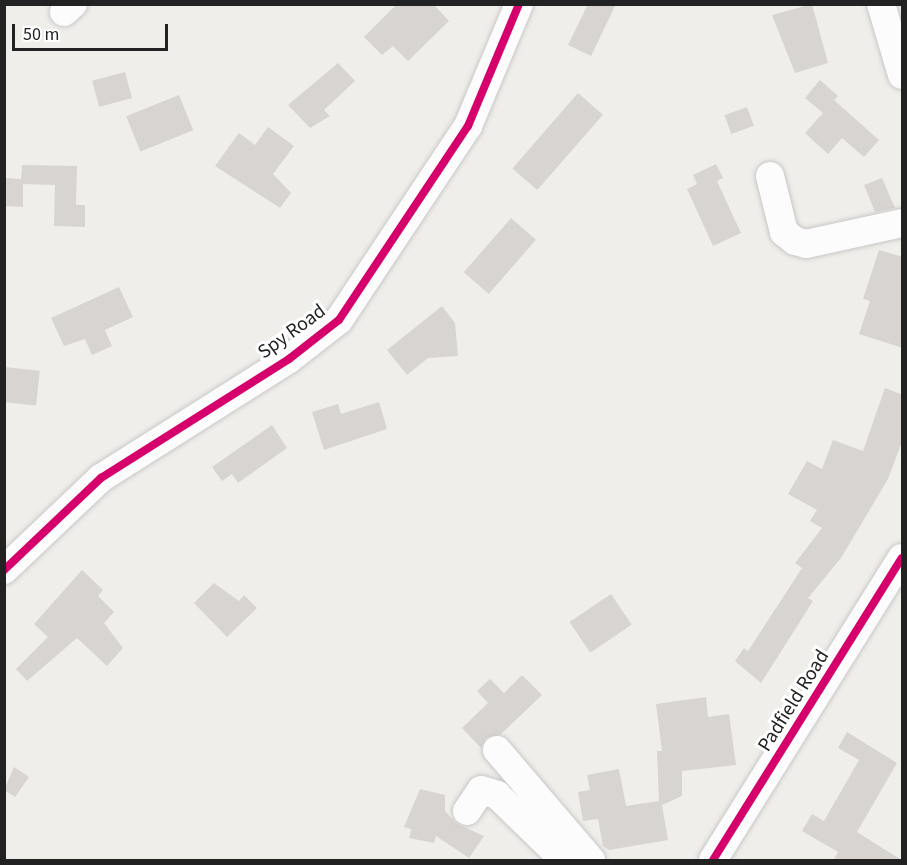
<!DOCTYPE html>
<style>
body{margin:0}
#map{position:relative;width:907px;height:865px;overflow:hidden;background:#f0eeeb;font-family:"Source Sans 3",sans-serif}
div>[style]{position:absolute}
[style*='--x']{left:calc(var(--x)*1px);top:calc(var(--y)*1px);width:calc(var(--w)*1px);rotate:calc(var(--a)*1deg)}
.building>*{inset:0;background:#d7d4d2;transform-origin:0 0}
.roads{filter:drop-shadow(0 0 2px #c9c8c7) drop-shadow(0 0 2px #c9c8c7)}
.minor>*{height:28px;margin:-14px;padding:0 14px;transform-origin:14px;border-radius:14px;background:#fdfcfc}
.cycleway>*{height:8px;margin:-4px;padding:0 4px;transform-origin:4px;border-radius:4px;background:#d6006c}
span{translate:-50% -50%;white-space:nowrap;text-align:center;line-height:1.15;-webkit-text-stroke:6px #fff;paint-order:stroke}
.street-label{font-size:20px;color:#222}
.frame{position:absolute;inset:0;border:6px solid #222;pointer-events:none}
.scale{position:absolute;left:12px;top:24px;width:156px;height:27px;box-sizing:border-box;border:3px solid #222;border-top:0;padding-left:8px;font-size:18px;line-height:21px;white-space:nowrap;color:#222;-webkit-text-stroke:4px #fff;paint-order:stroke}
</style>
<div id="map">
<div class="building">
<i style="clip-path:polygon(397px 4px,433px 4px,449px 21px,408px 61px,393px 46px,382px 55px,364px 37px)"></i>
<i style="clip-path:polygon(588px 4px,616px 4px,591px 56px,568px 45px)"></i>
<i style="clip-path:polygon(812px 4px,828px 63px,795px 73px,772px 15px)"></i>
<i style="clip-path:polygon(338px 63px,355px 81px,324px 110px,330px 116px,310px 128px,288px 105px)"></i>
<i style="left:125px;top:72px;width:27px;height:34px;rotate:75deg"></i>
<i style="clip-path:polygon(820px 80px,838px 96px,834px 100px,879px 140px,864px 157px,842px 138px,828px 154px,805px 133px,823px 113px,805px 98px)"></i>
<i style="left:578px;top:93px;width:33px;height:100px;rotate:41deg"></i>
<i style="left:179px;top:95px;width:38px;height:57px;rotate:68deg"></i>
<i style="left:747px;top:107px;width:20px;height:24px;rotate:70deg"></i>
<i style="clip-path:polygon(268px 127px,294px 146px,273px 174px,291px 193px,280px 208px,215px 166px,239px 133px,255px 145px)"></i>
<i style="clip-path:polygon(716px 164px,723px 178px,717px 181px,741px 233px,713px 246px,687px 189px,697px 184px,693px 175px)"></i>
<i style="clip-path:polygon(22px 165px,77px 166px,76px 205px,85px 205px,85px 227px,54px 226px,55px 185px,23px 184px,23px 207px,4px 206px,4px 178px,21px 179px)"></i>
<i style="clip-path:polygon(882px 178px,895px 208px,875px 212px,864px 185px)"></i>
<i style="left:511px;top:218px;width:33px;height:72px;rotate:41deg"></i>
<i style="clip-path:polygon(879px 250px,903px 257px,903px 348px,859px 334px,870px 301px,863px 299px)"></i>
<i style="clip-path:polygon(119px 287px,133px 317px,105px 330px,112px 346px,92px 355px,85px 339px,64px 346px,51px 318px)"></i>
<i style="clip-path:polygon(442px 306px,455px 323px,458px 356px,428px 358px,407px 375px,387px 350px)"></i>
<i style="left:4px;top:367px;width:36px;height:35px;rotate:6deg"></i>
<i style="clip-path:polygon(885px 388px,903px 395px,903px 439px,888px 479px,841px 558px,808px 598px,813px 601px,761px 683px,735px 661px,744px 648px,748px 651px,802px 568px,795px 563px,822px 528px,810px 521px,817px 510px,788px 494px,807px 461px,822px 469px,833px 440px,863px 451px)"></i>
<i style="clip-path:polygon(379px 402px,387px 429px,324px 450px,312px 412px,338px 404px,341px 414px)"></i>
<i style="clip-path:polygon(272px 425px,287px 448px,238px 483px,232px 474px,222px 481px,212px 467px)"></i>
<i style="clip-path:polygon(82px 570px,103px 590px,98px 596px,114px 612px,104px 623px,123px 648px,107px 666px,77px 638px,27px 681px,16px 669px,48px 637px,34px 624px)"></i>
<i style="clip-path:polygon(214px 583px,239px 601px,244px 595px,257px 608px,227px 637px,194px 603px)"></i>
<i style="left:611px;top:594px;width:37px;height:50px;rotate:56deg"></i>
<i style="clip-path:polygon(522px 675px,542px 695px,501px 734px,486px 738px,481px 748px,462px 728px,488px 703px,477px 691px,490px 679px,504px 693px)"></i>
<i style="clip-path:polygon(706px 697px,708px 717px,729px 714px,736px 765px,682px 771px,682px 796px,662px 805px,668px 840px,609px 850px,603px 846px,598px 819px,583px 821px,578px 792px,590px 790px,587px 775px,619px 769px,626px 806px,659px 801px,657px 751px,662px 751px,656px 704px)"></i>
<i style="clip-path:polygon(847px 732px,897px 763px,857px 832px,903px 861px,833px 861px,838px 852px,802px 831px,812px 814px,824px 821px,859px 760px,838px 748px)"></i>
<i style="clip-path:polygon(14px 767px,29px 777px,15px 797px,4px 790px)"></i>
<i style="clip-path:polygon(420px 789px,445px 795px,445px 811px,457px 824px,484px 836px,469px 858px,436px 836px,434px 843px,409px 838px,411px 829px,404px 827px)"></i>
</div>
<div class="roads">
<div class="minor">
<i style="--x:881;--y:4;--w:74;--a:73.5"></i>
<i style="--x:64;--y:12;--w:12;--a:-42"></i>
<i style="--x:770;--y:176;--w:58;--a:76"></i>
<i style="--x:784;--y:232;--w:14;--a:39"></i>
<i style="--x:795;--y:241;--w:11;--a:15"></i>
<i style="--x:806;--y:244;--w:98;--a:-12.3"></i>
<i style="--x:4;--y:570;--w:134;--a:-43.5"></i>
<i style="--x:101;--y:478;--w:222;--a:-32.3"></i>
<i style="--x:289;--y:359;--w:63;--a:-38"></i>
<i style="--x:339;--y:320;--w:233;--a:-56.4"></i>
<i style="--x:468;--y:126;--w:132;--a:-67.3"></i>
<i style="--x:497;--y:750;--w:145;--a:49.5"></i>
<i style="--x:467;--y:811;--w:25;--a:-56"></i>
<i style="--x:481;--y:790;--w:17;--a:17"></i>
<i style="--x:497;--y:795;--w:93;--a:44.1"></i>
<i style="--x:713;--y:860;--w:356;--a:-58"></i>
</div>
</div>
<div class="cycleway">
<i style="--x:4;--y:570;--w:134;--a:-43.5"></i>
<i style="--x:101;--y:478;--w:222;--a:-32.3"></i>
<i style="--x:289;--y:359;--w:63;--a:-38"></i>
<i style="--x:339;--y:320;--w:233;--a:-56.4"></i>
<i style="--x:468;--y:126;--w:132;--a:-67.3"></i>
<i style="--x:713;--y:860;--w:356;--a:-58"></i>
</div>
<div class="street-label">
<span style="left:292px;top:332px;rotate:-36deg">Spy Road</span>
<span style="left:794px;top:701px;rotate:-58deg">Padfield Road</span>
</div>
<div class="frame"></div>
<div class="scale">50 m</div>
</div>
